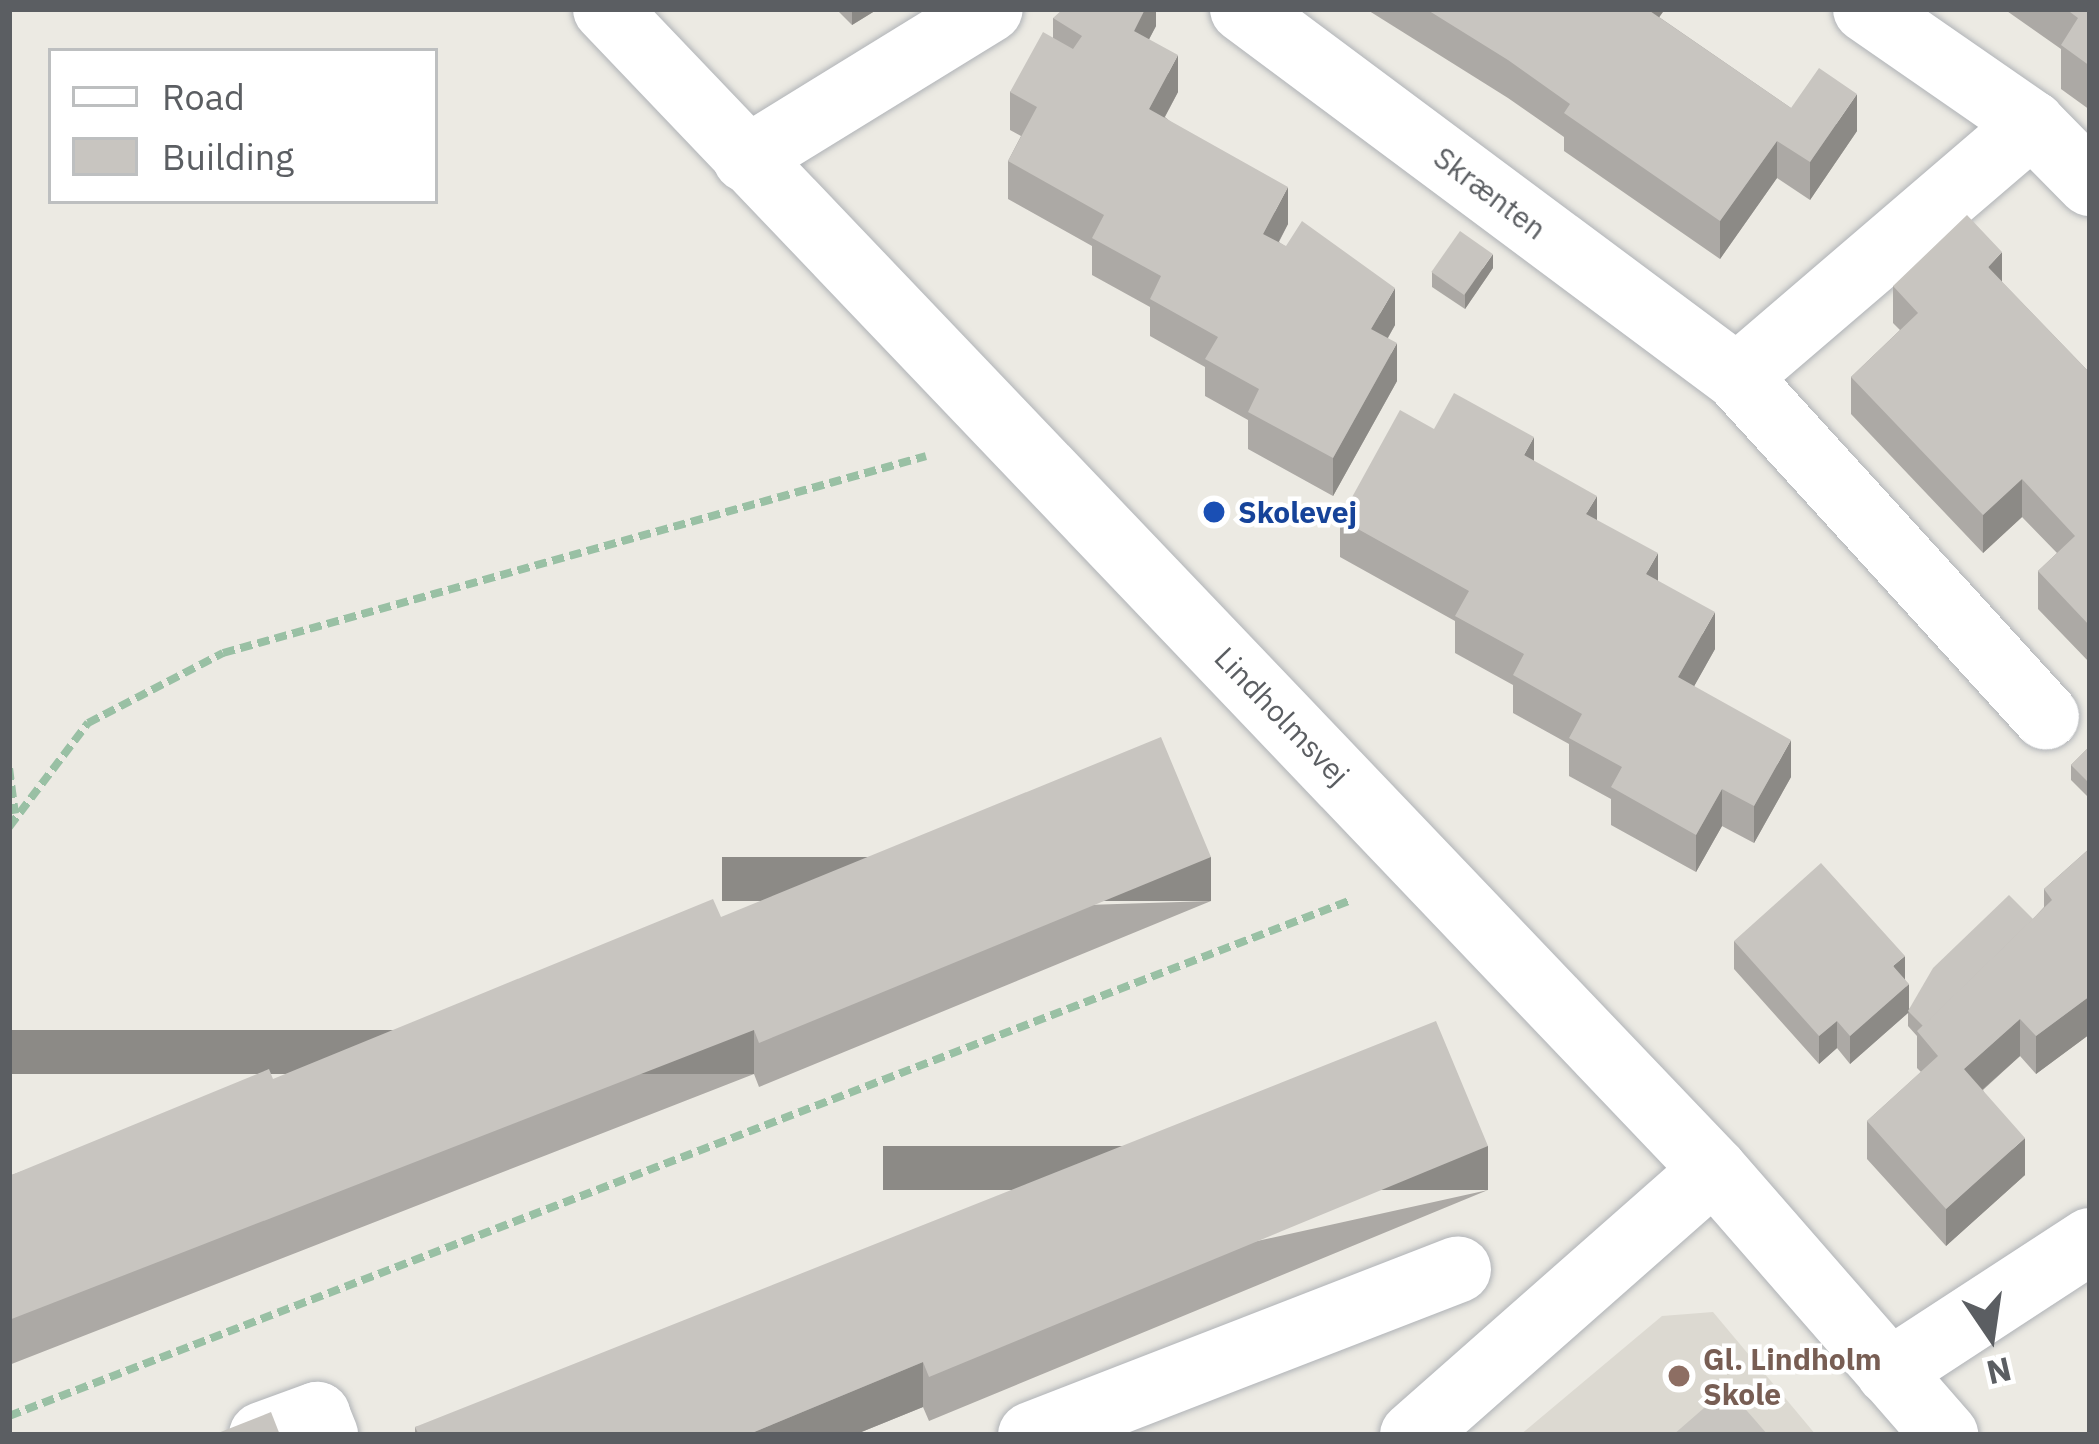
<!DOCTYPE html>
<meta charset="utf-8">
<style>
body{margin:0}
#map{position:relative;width:2099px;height:1444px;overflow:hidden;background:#eceae3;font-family:"IBM Plex Sans",sans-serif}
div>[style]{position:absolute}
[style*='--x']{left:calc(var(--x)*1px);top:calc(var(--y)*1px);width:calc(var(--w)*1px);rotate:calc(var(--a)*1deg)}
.education>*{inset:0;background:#dcd9d1}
.path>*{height:8px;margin-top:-4px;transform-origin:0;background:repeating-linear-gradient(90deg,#99c0a4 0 12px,transparent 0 18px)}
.roads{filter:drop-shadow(0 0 3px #b0b3b7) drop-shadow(0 0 3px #b0b3b7)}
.minor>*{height:66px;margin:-33px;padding:0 33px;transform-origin:33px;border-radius:33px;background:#fff}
.wall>*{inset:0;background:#aca9a5}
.shaded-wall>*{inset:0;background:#8c8a86;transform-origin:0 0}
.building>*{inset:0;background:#c8c5c0;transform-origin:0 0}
.dots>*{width:33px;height:33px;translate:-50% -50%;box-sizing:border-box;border:6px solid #fff;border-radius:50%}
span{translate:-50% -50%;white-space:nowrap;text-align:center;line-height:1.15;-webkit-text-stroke:9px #fff;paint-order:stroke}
.street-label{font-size:30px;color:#5b5e62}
.transit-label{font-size:30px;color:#164399;font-weight:700}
.left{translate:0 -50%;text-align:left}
.education-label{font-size:30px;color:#785e54;font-weight:700}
.frame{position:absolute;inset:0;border:12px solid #5b5e62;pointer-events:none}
.legend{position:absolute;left:48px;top:48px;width:390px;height:156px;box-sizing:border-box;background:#fff;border:3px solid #bdbfc0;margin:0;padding:15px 21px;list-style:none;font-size:36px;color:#5b5e62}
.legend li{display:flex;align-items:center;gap:24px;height:60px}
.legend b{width:60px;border:3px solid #bdbfc0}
.north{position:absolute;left:1931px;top:1276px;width:120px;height:120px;-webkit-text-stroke:9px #fff;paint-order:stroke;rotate:167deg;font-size:33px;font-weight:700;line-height:48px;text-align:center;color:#5b5e62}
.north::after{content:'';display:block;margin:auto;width:42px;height:54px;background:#5b5e62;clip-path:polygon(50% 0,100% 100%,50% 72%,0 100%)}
</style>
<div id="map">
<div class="education">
<i style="clip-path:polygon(1713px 1312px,1816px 1435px,1520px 1435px,1662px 1316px)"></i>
</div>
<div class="path">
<i style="--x:9;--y:768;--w:46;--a:82.6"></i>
<i style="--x:9;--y:827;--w:131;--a:-52.8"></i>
<i style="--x:88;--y:723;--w:152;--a:-27.4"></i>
<i style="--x:223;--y:653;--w:730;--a:-15.65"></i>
<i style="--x:9;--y:1416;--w:1438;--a:-21.03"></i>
</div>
<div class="roads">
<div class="minor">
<i style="--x:606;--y:9;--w:1605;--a:46.34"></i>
<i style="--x:1714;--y:1170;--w:352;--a:48.9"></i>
<i style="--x:1243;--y:9;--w:616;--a:36.68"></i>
<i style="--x:1737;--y:377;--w:459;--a:47.7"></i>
<i style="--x:1866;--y:9;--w:202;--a:34.7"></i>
<i style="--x:2032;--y:124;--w:83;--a:45.5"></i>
<i style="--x:746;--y:159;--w:286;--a:-31.6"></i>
<i style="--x:1737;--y:377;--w:389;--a:-40.6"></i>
<i style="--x:1889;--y:1372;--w:240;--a:-33.1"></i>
<i style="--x:262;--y:1435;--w:59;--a:-20"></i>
<i style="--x:317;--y:1415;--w:22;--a:68"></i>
<i style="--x:1031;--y:1435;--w:458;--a:-21.2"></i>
<i style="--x:1413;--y:1435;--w:401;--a:-41.4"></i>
</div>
</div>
<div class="wall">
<i style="clip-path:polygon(836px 9px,878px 9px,852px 25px)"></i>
<i style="clip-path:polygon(1156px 9px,1156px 26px,1149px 39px,1178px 92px,1165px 117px,1288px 224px,1279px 242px,1395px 325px,1388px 338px,1397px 381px,1333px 496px,1248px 449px,1248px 420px,1205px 396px,1205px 367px,1150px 336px,1150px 307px,1092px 275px,1092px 246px,1008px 199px,1008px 161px,1021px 136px,1010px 130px,1010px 92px,1053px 38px,1053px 18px)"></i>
<i style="clip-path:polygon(1366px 9px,1665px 9px,1659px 17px,1791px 108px,1857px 131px,1810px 200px,1777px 178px,1720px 259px,1564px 151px,1564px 137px,1508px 98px)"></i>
<i style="clip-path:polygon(2004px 9px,2090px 9px,2090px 110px,2061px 89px,2061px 49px)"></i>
<i style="clip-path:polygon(1493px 268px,1465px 309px,1432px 287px,1432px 272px)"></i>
<i style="clip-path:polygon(2002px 282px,2090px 373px,2090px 663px,2038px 609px,2038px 571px,2057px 553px,2022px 517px,1983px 553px,1851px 414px,1851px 377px,1900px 330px,1893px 323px,1893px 286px)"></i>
<i style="clip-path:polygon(1434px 429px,1534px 461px,1658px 581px,1715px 649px,1694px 686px,1791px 777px,1754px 843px,1722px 826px,1696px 872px,1611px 825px,1611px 799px,1569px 776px,1569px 744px,1513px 713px,1513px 685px,1455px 653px,1455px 621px,1340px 557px,1340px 519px)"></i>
<i style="clip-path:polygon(2090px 746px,2090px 799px,2071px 780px,2071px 765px)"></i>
<i style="clip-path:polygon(2090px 848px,2090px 1034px,2036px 1074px,2020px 1056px,1983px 1090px,2025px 1175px,1946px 1246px,1867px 1159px,1867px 1121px,1921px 1072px,1917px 1068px,1917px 1036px,1908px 1026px,1908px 1013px,1850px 1064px,1837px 1048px,1819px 1064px,1734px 969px,1734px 941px,1905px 979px,1909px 1009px,2033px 919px,2044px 907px,2044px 889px)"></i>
<i style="clip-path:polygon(1211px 901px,759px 1087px,754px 1074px,9px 1365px,9px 1176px,721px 917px)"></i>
<i style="clip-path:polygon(1488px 1190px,929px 1421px,923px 1407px,854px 1435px,415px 1435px,415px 1427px)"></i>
</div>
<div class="shaded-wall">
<i style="clip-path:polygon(852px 9px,878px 9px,852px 25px)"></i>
<i style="clip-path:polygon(1145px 9px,1156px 9px,1156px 26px,1134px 68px,1134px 31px)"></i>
<i style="clip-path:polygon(1641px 9px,1665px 9px,1641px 43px)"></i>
<i style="clip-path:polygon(1178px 55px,1178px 92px,1149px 146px,1149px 109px)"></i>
<i style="clip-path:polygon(1857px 94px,1857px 131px,1810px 200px,1810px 162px)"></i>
<i style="clip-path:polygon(1777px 141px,1777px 178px,1720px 259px,1720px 221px)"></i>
<i style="clip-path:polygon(1288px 187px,1288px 224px,1263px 271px,1263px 234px)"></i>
<i style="clip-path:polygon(2002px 252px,2002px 290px,1988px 267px)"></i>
<i style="clip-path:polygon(1493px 254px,1493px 268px,1465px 309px,1465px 294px)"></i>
<i style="clip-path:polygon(1395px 288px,1395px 325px,1371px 367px,1371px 329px)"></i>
<i style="clip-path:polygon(1397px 343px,1397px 381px,1333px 496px,1333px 458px)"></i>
<i style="clip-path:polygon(1534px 437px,1534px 475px,1524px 455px)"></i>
<i style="clip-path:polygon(2022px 479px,2022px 517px,1983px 553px,1983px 515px)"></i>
<i style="clip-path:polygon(1597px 496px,1597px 533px,1586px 514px)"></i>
<i style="clip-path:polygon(1658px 553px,1658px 591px,1646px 574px)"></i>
<i style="clip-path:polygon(1715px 612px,1715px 649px,1678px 715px,1678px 677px)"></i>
<i style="clip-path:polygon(1791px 740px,1791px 777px,1754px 843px,1754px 806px)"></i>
<i style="clip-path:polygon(1722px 789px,1722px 826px,1696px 872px,1696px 835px)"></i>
<i style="left:1211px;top:857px;width:44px;height:489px;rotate:90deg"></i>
<i style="clip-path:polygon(1905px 956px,1905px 984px,1893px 966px)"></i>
<i style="clip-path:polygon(1909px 984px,1909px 1012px,1850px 1064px,1850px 1036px)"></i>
<i style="clip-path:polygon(2090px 996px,2090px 1034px,2036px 1074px,2036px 1036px)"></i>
<i style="clip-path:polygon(2020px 1019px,2020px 1056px,1964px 1106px,1964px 1069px)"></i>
<i style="clip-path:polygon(1837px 1021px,1837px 1048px,1819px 1064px,1819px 1036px)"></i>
<i style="left:754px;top:1030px;width:44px;height:799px;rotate:90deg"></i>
<i style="clip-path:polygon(2025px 1138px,2025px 1175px,1946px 1246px,1946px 1209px)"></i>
<i style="left:1488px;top:1146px;width:44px;height:605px;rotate:90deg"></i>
<i style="clip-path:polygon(923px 1362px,923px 1407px,854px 1435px,747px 1435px)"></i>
</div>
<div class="building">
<i style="clip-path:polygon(1063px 9px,1145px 9px,1134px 31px,1178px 55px,1149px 109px,1288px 187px,1263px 234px,1286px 246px,1302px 221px,1395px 288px,1371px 329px,1397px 343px,1333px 458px,1248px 412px,1259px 389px,1205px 359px,1218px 337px,1150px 299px,1161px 276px,1092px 238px,1104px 215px,1008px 161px,1037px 107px,1010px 92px,1043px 32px,1073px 49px,1082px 36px,1053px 18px)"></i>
<i style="clip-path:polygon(1426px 9px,1647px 9px,1791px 108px,1819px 68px,1857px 94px,1810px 162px,1777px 141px,1720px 221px,1564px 113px,1570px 104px,1508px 60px)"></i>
<i style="clip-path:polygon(2066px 9px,2090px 9px,2090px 66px,2061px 45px,2078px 18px)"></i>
<i style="clip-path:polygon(1967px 215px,2002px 252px,1988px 267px,2090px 373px,2090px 626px,2038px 571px,2075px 536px,2022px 479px,1983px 515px,1851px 377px,1918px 313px,1893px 286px)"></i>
<i style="left:1460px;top:231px;width:40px;height:50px;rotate:35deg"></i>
<i style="clip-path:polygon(1454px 393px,1534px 437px,1524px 455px,1597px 496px,1586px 514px,1658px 553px,1646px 574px,1715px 612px,1678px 677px,1791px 740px,1754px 806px,1722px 789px,1696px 835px,1611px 787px,1622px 767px,1569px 738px,1582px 714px,1513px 675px,1524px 654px,1455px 616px,1469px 591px,1340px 519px,1400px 410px,1434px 429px)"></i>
<i style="clip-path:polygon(1161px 737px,1211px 857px,759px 1043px,754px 1030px,9px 1320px,9px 1176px,269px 1069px,273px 1079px,713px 899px,721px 917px)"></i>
<i style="clip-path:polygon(2090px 746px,2090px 784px,2071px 765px)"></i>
<i style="clip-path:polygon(2090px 848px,2090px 996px,2036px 1036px,2020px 1019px,1964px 1069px,2025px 1138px,1946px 1209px,1867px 1121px,1938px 1056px,1917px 1031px,2052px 900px,2044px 889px)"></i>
<i style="clip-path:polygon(1821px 863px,1905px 956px,1893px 966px,1909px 984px,1850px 1036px,1837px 1021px,1819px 1036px,1734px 941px)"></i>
<i style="clip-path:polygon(2009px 895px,2033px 919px,1923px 1026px,1908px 1011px,1933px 968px)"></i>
<i style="clip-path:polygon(1436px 1021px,1488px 1146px,929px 1377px,923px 1362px,747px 1435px,419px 1435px,415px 1427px)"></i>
<i style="clip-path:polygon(1727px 1388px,1768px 1435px,1673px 1435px)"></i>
<i style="clip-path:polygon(271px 1412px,280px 1435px,213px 1435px)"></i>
</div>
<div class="dots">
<i style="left:1214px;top:512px;background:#1a4fb4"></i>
<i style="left:1679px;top:1376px;background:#8d6e63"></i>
</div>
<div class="street-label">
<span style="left:1490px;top:193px;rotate:37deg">Skrænten</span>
<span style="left:1282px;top:716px;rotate:46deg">Lindholmsvej</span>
</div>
<div class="transit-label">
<span class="left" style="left:1238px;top:512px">Skolevej</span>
</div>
<div class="education-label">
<span class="left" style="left:1703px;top:1376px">Gl. Lindholm<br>Skole</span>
</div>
<div class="frame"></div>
<ul class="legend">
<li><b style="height:15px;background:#fff"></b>Road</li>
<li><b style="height:33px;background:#c8c5c0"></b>Building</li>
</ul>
<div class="north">N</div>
</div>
